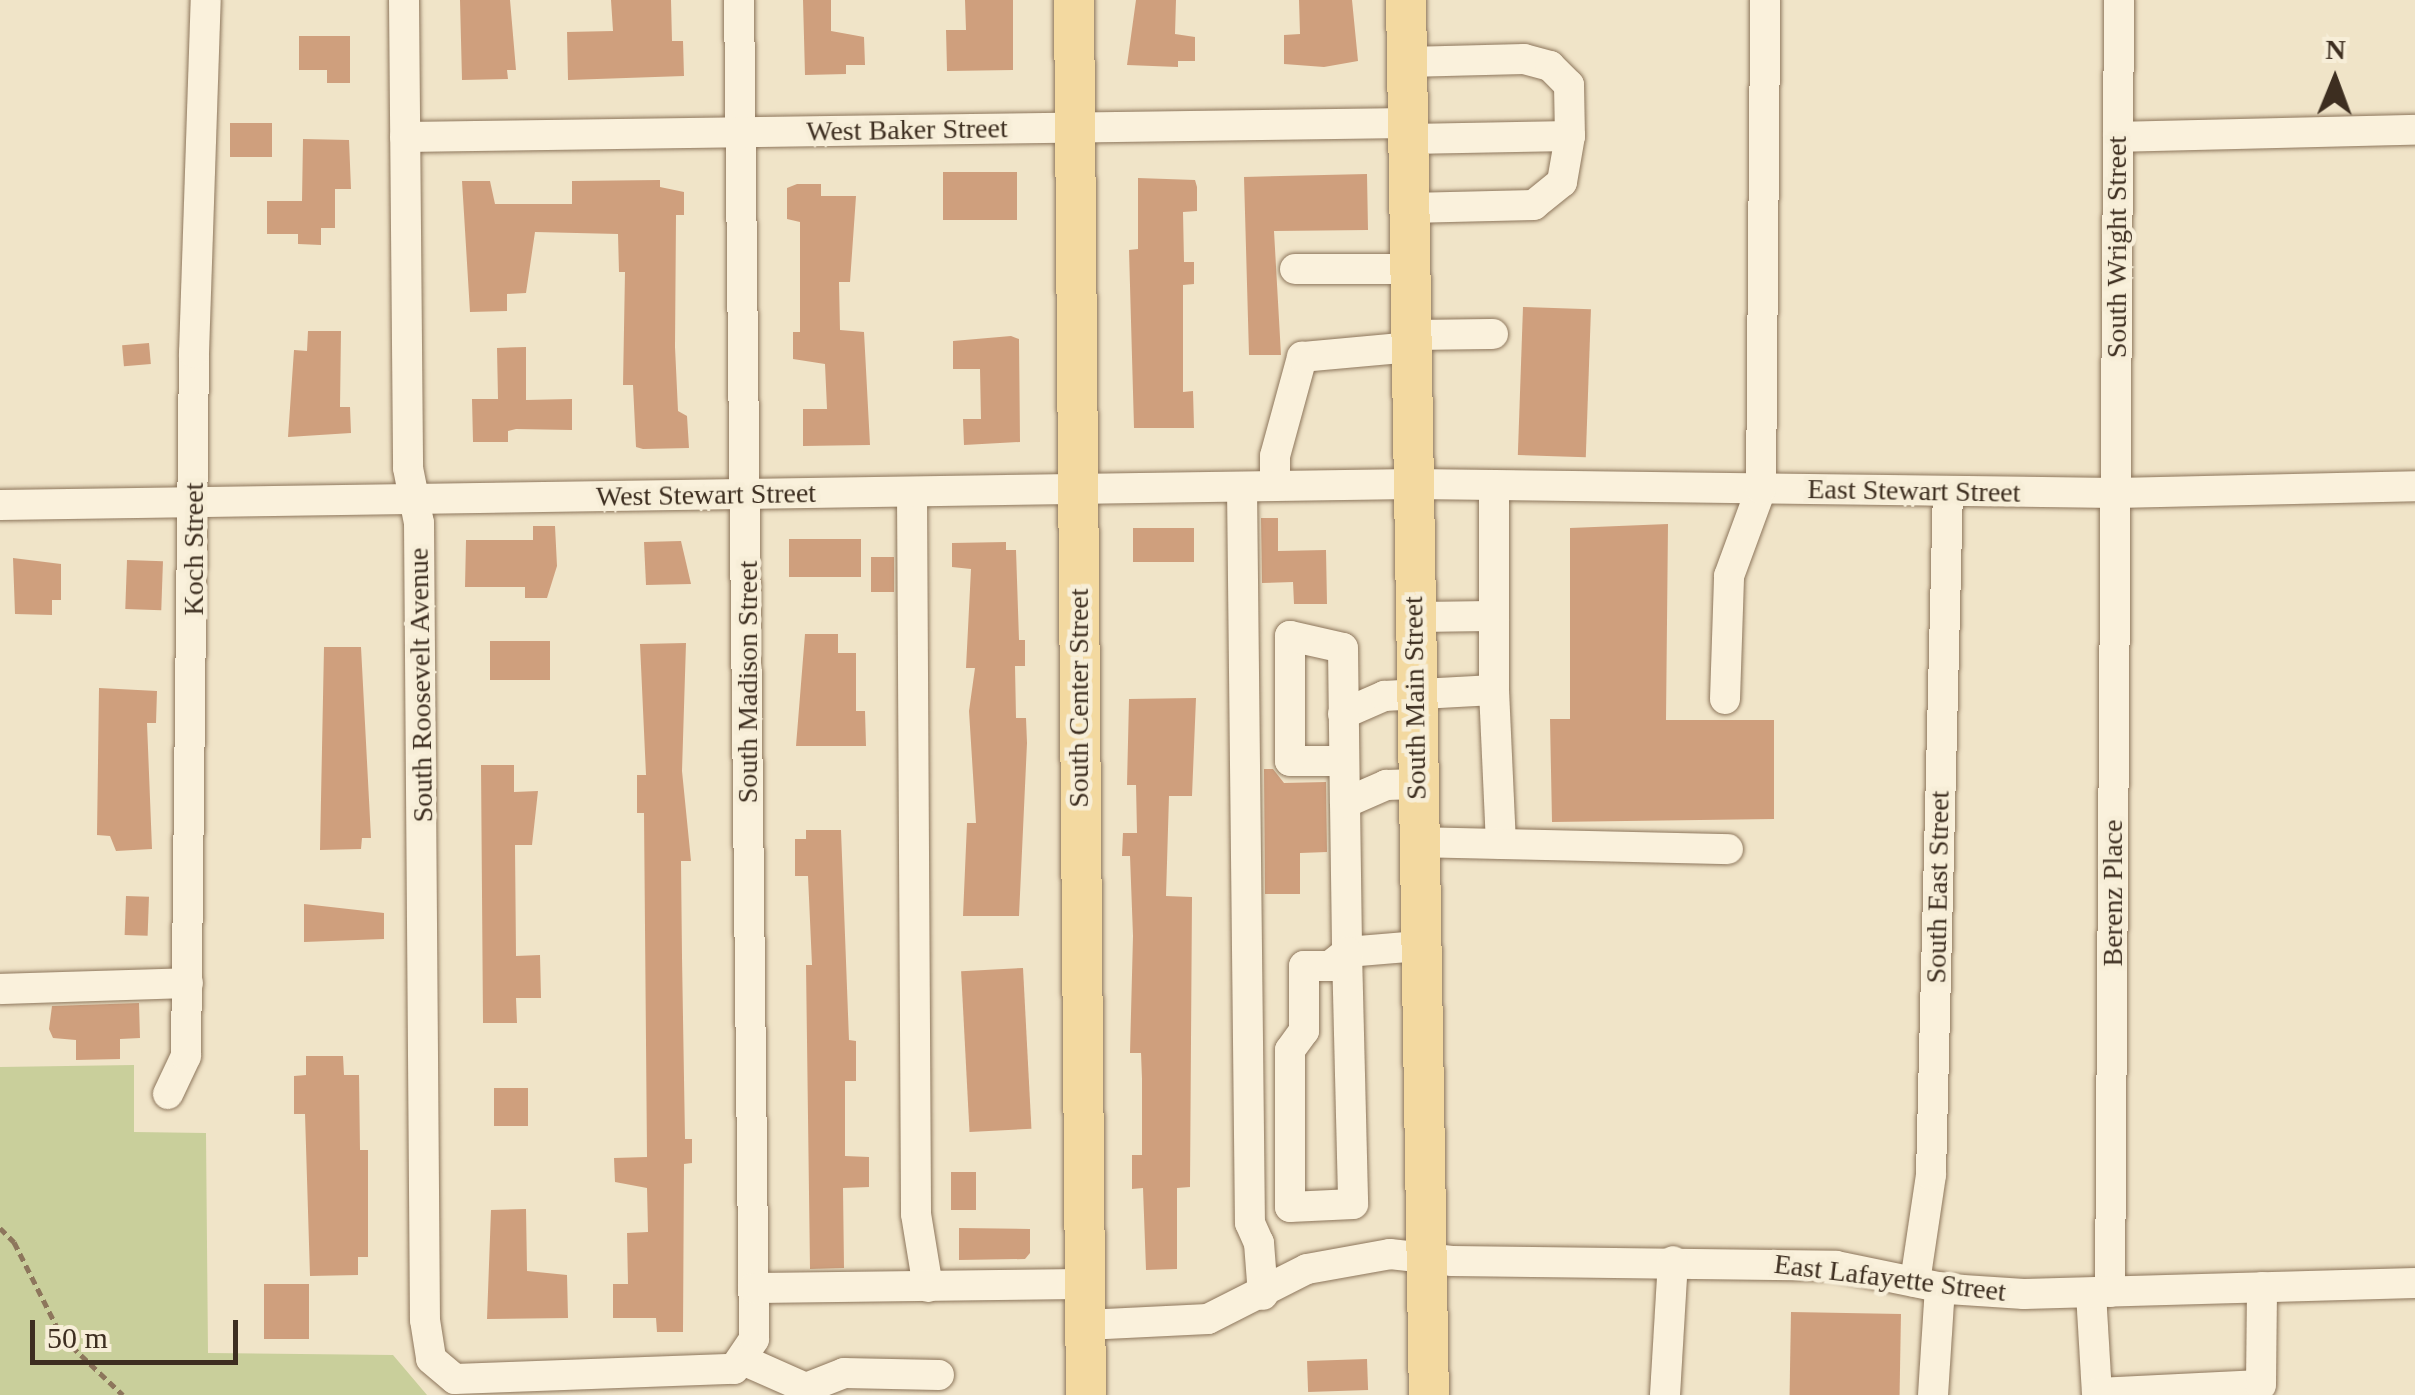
<!DOCTYPE html>
<style>
body{margin:0}
#map{position:relative;width:2415px;height:1395px;overflow:hidden;background:#f0e4c8;font-family:"Times New Roman",serif}
div>[style]{position:absolute}
[style*='--x']{left:calc(var(--x)*1px);top:calc(var(--y)*1px);width:calc(var(--w)*1px);rotate:calc(var(--a)*1deg)}
.green>*{inset:0;background:#c9cf9b}
.building>*{inset:0;background:#cf9f7d;transform-origin:0 0}
.path>*{height:5px;margin-top:-2.5px;transform-origin:0;background:repeating-linear-gradient(90deg,#8d765c 0 8px,transparent 0 13px)}
.roads{filter:drop-shadow(0 0 2px #8d765c) drop-shadow(0 0 2px #8d765c)}
.minor>*{height:30px;margin:-15px;padding:0 15px;transform-origin:15px;border-radius:15px;background:#faf1dc}
.major>*{height:40px;margin:-20px;padding:0 20px;transform-origin:20px;border-radius:20px;background:#f3d9a0}
span{translate:-50% -50%;white-space:nowrap;text-align:center;line-height:1.15;-webkit-text-stroke:9px #f7eed8;paint-order:stroke}
.street-label{font-size:28px;color:#3d2e20}
.north{position:absolute;left:2285px;top:30px;width:100px;height:100px;-webkit-text-stroke:8px #f7eed8;paint-order:stroke;rotate:1deg;font-size:28px;font-weight:700;line-height:40px;text-align:center;color:#3d2e20}
.north::after{content:'';display:block;margin:auto;width:35px;height:45px;background:#3d2e20;clip-path:polygon(50% 0,100% 100%,50% 72%,0 100%)}
.scale{position:absolute;left:30px;top:1320px;width:208px;height:45px;box-sizing:border-box;border:5px solid #3d2e20;border-top:0;padding-left:12px;font-size:30px;line-height:35px;white-space:nowrap;color:#3d2e20;-webkit-text-stroke:8px #f7eed8;paint-order:stroke}
</style>
<div id="map">
<div class="green">
<i style="clip-path:polygon(134px 1065px,134px 1132px,206px 1133px,208px 1353px,393px 1355px,427px 1395px,0 1395px,0 1067px)"></i>
</div>
<div class="building">
<i style="clip-path:polygon(460px 0,510px 0,516px 70px,507px 70px,508px 79px,462px 80px)"></i>
<i style="clip-path:polygon(611px 0,671px 0,672px 41px,683px 41px,684px 76px,568px 80px,567px 32px,613px 31px)"></i>
<i style="clip-path:polygon(803px 0,831px 0,831px 31px,864px 37px,865px 65px,846px 65px,846px 74px,805px 75px)"></i>
<i style="clip-path:polygon(965px 0,1013px 0,1013px 70px,947px 71px,946px 30px,966px 30px)"></i>
<i style="clip-path:polygon(1136px 0,1176px 0,1175px 34px,1195px 37px,1195px 61px,1178px 61px,1178px 67px,1127px 65px)"></i>
<i style="clip-path:polygon(1299px 0,1352px 0,1358px 61px,1324px 67px,1284px 64px,1284px 35px,1300px 34px)"></i>
<i style="clip-path:polygon(299px 36px,350px 36px,350px 83px,327px 83px,327px 70px,299px 70px)"></i>
<i style="left:230px;top:123px;width:42px;height:34px"></i>
<i style="clip-path:polygon(303px 139px,349px 140px,351px 189px,335px 189px,335px 228px,321px 228px,321px 245px,298px 244px,298px 234px,267px 234px,267px 201px,302px 201px)"></i>
<i style="left:943px;top:172px;width:74px;height:48px"></i>
<i style="clip-path:polygon(1367px 174px,1368px 230px,1274px 231px,1281px 355px,1249px 355px,1244px 177px)"></i>
<i style="clip-path:polygon(1138px 178px,1195px 180px,1197px 187px,1197px 211px,1183px 212px,1184px 262px,1194px 262px,1194px 284px,1183px 285px,1183px 392px,1193px 391px,1194px 428px,1134px 428px,1129px 250px,1138px 249px)"></i>
<i style="clip-path:polygon(660px 180px,660px 187px,684px 192px,684px 215px,676px 215px,675px 347px,678px 411px,687px 416px,689px 448px,643px 449px,636px 447px,633px 385px,623px 385px,625px 272px,619px 272px,618px 234px,535px 232px,526px 293px,507px 294px,507px 311px,470px 312px,462px 181px,490px 181px,495px 204px,572px 204px,572px 181px)"></i>
<i style="clip-path:polygon(797px 184px,821px 184px,821px 196px,856px 196px,850px 282px,839px 282px,840px 330px,864px 332px,870px 445px,803px 446px,803px 409px,827px 409px,825px 364px,793px 359px,793px 332px,800px 332px,800px 222px,787px 219px,787px 188px)"></i>
<i style="left:1523px;top:307px;width:68px;height:148px;rotate:2deg"></i>
<i style="clip-path:polygon(308px 331px,341px 331px,340px 407px,350px 407px,351px 433px,288px 437px,294px 350px,307px 351px)"></i>
<i style="clip-path:polygon(1011px 336px,1019px 339px,1020px 442px,964px 445px,963px 419px,981px 419px,980px 369px,953px 369px,953px 341px)"></i>
<i style="left:149px;top:343px;width:21px;height:27px;rotate:85deg"></i>
<i style="clip-path:polygon(526px 347px,526px 400px,572px 399px,572px 430px,516px 429px,508px 431px,508px 442px,473px 442px,472px 399px,498px 399px,497px 348px)"></i>
<i style="clip-path:polygon(1261px 518px,1278px 518px,1278px 551px,1326px 550px,1327px 604px,1294px 604px,1293px 582px,1262px 583px)"></i>
<i style="clip-path:polygon(1668px 524px,1666px 720px,1774px 720px,1774px 819px,1552px 822px,1550px 719px,1570px 719px,1570px 528px)"></i>
<i style="clip-path:polygon(533px 526px,555px 526px,557px 566px,547px 598px,525px 598px,525px 587px,465px 587px,466px 540px,533px 540px)"></i>
<i style="left:1194px;top:528px;width:34px;height:61px;rotate:90deg"></i>
<i style="left:789px;top:539px;width:72px;height:38px"></i>
<i style="clip-path:polygon(681px 541px,691px 584px,646px 585px,644px 542px)"></i>
<i style="clip-path:polygon(1006px 542px,1006px 550px,1016px 550px,1019px 640px,1025px 640px,1025px 666px,1015px 666px,1016px 718px,1026px 718px,1027px 743px,1019px 916px,963px 916px,967px 823px,976px 823px,969px 711px,975px 668px,966px 668px,971px 569px,952px 567px,952px 543px)"></i>
<i style="left:871px;top:557px;width:23px;height:35px"></i>
<i style="clip-path:polygon(13px 558px,61px 564px,61px 600px,52px 600px,52px 615px,15px 614px)"></i>
<i style="left:127px;top:560px;width:36px;height:49px;rotate:2deg"></i>
<i style="clip-path:polygon(805px 634px,838px 634px,838px 653px,856px 653px,856px 711px,865px 711px,866px 746px,796px 746px)"></i>
<i style="left:490px;top:641px;width:60px;height:39px"></i>
<i style="clip-path:polygon(686px 643px,682px 771px,691px 861px,681px 861px,682px 957px,685px 1139px,692px 1139px,692px 1163px,684px 1164px,683px 1332px,657px 1332px,656px 1318px,613px 1318px,613px 1284px,628px 1284px,627px 1233px,648px 1232px,647px 1188px,615px 1182px,614px 1158px,647px 1157px,644px 813px,637px 813px,637px 775px,646px 775px,640px 644px)"></i>
<i style="clip-path:polygon(324px 647px,361px 647px,371px 838px,362px 838px,361px 849px,320px 850px)"></i>
<i style="clip-path:polygon(99px 688px,157px 691px,156px 723px,147px 723px,152px 849px,116px 851px,110px 836px,97px 835px)"></i>
<i style="clip-path:polygon(1196px 698px,1192px 796px,1169px 796px,1166px 896px,1192px 897px,1190px 1187px,1177px 1188px,1177px 1269px,1146px 1270px,1143px 1188px,1132px 1189px,1132px 1155px,1142px 1155px,1142px 1079px,1141px 1053px,1130px 1053px,1133px 936px,1130px 856px,1122px 856px,1123px 833px,1137px 833px,1136px 785px,1127px 785px,1129px 699px)"></i>
<i style="clip-path:polygon(481px 765px,514px 765px,514px 792px,538px 791px,532px 845px,515px 845px,516px 956px,540px 955px,541px 998px,516px 998px,517px 1023px,483px 1023px)"></i>
<i style="clip-path:polygon(1264px 769px,1273px 769px,1284px 783px,1326px 782px,1327px 852px,1300px 853px,1300px 894px,1265px 894px)"></i>
<i style="clip-path:polygon(806px 830px,841px 830px,849px 1040px,856px 1041px,856px 1081px,845px 1081px,845px 1156px,869px 1157px,869px 1187px,843px 1188px,844px 1268px,810px 1269px,806px 965px,812px 965px,808px 876px,795px 876px,795px 839px,806px 839px)"></i>
<i style="left:126px;top:896px;width:23px;height:39px;rotate:2deg"></i>
<i style="clip-path:polygon(304px 904px,384px 913px,384px 939px,304px 942px)"></i>
<i style="left:1023px;top:968px;width:161px;height:62px;rotate:87deg"></i>
<i style="clip-path:polygon(139px 1003px,140px 1038px,120px 1039px,120px 1059px,76px 1060px,76px 1040px,53px 1038px,49px 1029px,52px 1006px)"></i>
<i style="clip-path:polygon(306px 1056px,343px 1056px,344px 1075px,359px 1075px,360px 1150px,368px 1150px,368px 1257px,358px 1257px,358px 1275px,310px 1276px,305px 1114px,294px 1114px,294px 1076px,306px 1075px)"></i>
<i style="left:494px;top:1088px;width:34px;height:38px"></i>
<i style="left:951px;top:1172px;width:25px;height:38px"></i>
<i style="clip-path:polygon(526px 1209px,527px 1271px,567px 1275px,568px 1318px,487px 1319px,491px 1210px)"></i>
<i style="clip-path:polygon(959px 1228px,1030px 1229px,1030px 1253px,1025px 1259px,959px 1260px)"></i>
<i style="left:264px;top:1284px;width:45px;height:55px"></i>
<i style="left:1791px;top:1312px;width:110px;height:83px;rotate:1deg"></i>
<i style="left:1367px;top:1359px;width:31px;height:60px;rotate:88deg"></i>
</div>
<div class="path">
<i style="--x:0;--y:1228;--w:20;--a:45"></i>
<i style="--x:14;--y:1242;--w:106;--a:63.2"></i>
<i style="--x:62;--y:1337;--w:84;--a:43.6"></i>
</div>
<div class="roads">
<div class="minor">
<i style="--x:404;--y:0;--w:468;--a:89.5"></i>
<i style="--x:408;--y:468;--w:56;--a:78.7"></i>
<i style="--x:419;--y:523;--w:797;--a:89.57"></i>
<i style="--x:425;--y:1320;--w:39;--a:81"></i>
<i style="--x:431;--y:1359;--w:31;--a:40"></i>
<i style="--x:455;--y:1379;--w:279;--a:-2.1"></i>
<i style="--x:734;--y:1369;--w:36;--a:-56"></i>
<i style="--x:754;--y:1339;--w:1339;--a:-90.64"></i>
<i style="--x:1407;--y:62;--w:117;--a:-1.5"></i>
<i style="--x:1524;--y:59;--w:27;--a:15"></i>
<i style="--x:1550;--y:66;--w:27;--a:45"></i>
<i style="--x:1569;--y:85;--w:51;--a:88.9"></i>
<i style="--x:1570;--y:136;--w:47;--a:99.9"></i>
<i style="--x:1562;--y:182;--w:36;--a:141"></i>
<i style="--x:1534;--y:205;--w:125;--a:178.6"></i>
<i style="--x:405;--y:137;--w:1003;--a:-0.8"></i>
<i style="--x:2118;--y:137;--w:297;--a:-1.4"></i>
<i style="--x:1408;--y:139;--w:162;--a:-1.1"></i>
<i style="--x:1295;--y:269;--w:115;--a:0"></i>
<i style="--x:1411;--y:335;--w:82;--a:-0.7"></i>
<i style="--x:1275;--y:486;--w:30;--a:-90"></i>
<i style="--x:1275;--y:456;--w:103;--a:-74.7"></i>
<i style="--x:1302;--y:357;--w:109;--a:-5.2"></i>
<i style="--x:1242;--y:487;--w:736;--a:89.38"></i>
<i style="--x:1250;--y:1223;--w:22;--a:66"></i>
<i style="--x:1259;--y:1243;--w:52;--a:85.6"></i>
<i style="--x:912;--y:493;--w:721;--a:89.68"></i>
<i style="--x:916;--y:1214;--w:74;--a:80.7"></i>
<i style="--x:0;--y:505;--w:1413;--a:-0.85"></i>
<i style="--x:1413;--y:484;--w:703;--a:0.73"></i>
<i style="--x:2116;--y:493;--w:299;--a:-1.3"></i>
<i style="--x:1415;--y:617;--w:79;--a:-0.7"></i>
<i style="--x:1494;--y:690;--w:154;--a:87.4"></i>
<i style="--x:1725;--y:699;--w:123;--a:-88.1"></i>
<i style="--x:1729;--y:576;--w:93;--a:-69.8"></i>
<i style="--x:1761;--y:489;--w:489;--a:-89.5"></i>
<i style="--x:1343;--y:714;--w:45;--a:-23.7"></i>
<i style="--x:1384;--y:696;--w:110;--a:-3.1"></i>
<i style="--x:1494;--y:690;--w:205;--a:-90"></i>
<i style="--x:1344;--y:761;--w:54;--a:180"></i>
<i style="--x:1290;--y:761;--w:125;--a:-90"></i>
<i style="--x:1290;--y:636;--w:54;--a:12.8"></i>
<i style="--x:1343;--y:648;--w:155;--a:89.3"></i>
<i style="--x:1345;--y:803;--w:149;--a:89.2"></i>
<i style="--x:1347;--y:952;--w:72;--a:-4.8"></i>
<i style="--x:1345;--y:803;--w:45;--a:-23.7"></i>
<i style="--x:1386;--y:785;--w:31;--a:-2"></i>
<i style="--x:1417;--y:842;--w:311;--a:1.3"></i>
<i style="--x:1347;--y:952;--w:252;--a:88.6"></i>
<i style="--x:1353;--y:1204;--w:63;--a:177.3"></i>
<i style="--x:1290;--y:1207;--w:157;--a:-90"></i>
<i style="--x:1290;--y:1050;--w:24;--a:-54"></i>
<i style="--x:1304;--y:1031;--w:65;--a:-90"></i>
<i style="--x:1304;--y:966;--w:26;--a:0"></i>
<i style="--x:1330;--y:966;--w:22;--a:-39"></i>
<i style="--x:0;--y:989;--w:188;--a:-1.8"></i>
<i style="--x:168;--y:1094;--w:42;--a:-64.7"></i>
<i style="--x:186;--y:1056;--w:703;--a:-89.35"></i>
<i style="--x:194;--y:353;--w:353;--a:-88.1"></i>
<i style="--x:1915;--y:1282;--w:108;--a:-81.5"></i>
<i style="--x:1931;--y:1175;--w:684;--a:-88.58"></i>
<i style="--x:753;--y:1288;--w:331;--a:-0.7"></i>
<i style="--x:2110;--y:1292;--w:1292;--a:-89.6"></i>
<i style="--x:2091;--y:1293;--w:100;--a:86.6"></i>
<i style="--x:2097;--y:1393;--w:164;--a:-2.8"></i>
<i style="--x:2261;--y:1385;--w:98;--a:-89.4"></i>
<i style="--x:1085;--y:1325;--w:123;--a:-2.8"></i>
<i style="--x:1208;--y:1319;--w:111;--a:-26.8"></i>
<i style="--x:1307;--y:1269;--w:84;--a:-10.2"></i>
<i style="--x:1390;--y:1254;--w:62;--a:6.4"></i>
<i style="--x:1452;--y:1261;--w:384;--a:0.7"></i>
<i style="--x:1836;--y:1266;--w:114;--a:11.6"></i>
<i style="--x:1948;--y:1289;--w:76;--a:3.8"></i>
<i style="--x:2024;--y:1294;--w:391;--a:-1.6"></i>
<i style="--x:745;--y:1361;--w:67;--a:23.9"></i>
<i style="--x:806;--y:1388;--w:41;--a:-21.5"></i>
<i style="--x:844;--y:1373;--w:95;--a:1.2"></i>
<i style="--x:1665;--y:1395;--w:134;--a:-86.6"></i>
<i style="--x:1933;--y:1395;--w:108;--a:-86.3"></i>
</div>
<div class="major">
<i style="--x:1074;--y:0;--w:1395;--a:89.51"></i>
<i style="--x:1406;--y:0;--w:1395;--a:89.06"></i>
</div>
</div>
<div class="street-label">
<span style="left:907px;top:130px;rotate:-1deg">West Baker Street</span>
<span style="left:2117px;top:247px;rotate:-90deg">South Wright Street</span>
<span style="left:1914px;top:491px;rotate:1deg">East Stewart Street</span>
<span style="left:706px;top:495px;rotate:-1deg">West Stewart Street</span>
<span style="left:194px;top:549px;rotate:-90deg">Koch Street</span>
<span style="left:748px;top:682px;rotate:-90deg">South Madison Street</span>
<span style="left:421px;top:685px;rotate:-91deg">South Roosevelt Avenue</span>
<span style="left:1079px;top:698px;rotate:-90deg">South Center Street</span>
<span style="left:1415px;top:698px;rotate:-91deg">South Main Street</span>
<span style="left:1938px;top:887px;rotate:-89deg">South East Street</span>
<span style="left:2113px;top:893px;rotate:-90deg">Berenz Place</span>
<span style="left:1890px;top:1278px;rotate:7deg">East Lafayette Street</span>
</div>
<div class="north">N</div>
<div class="scale">50 m</div>
</div>
